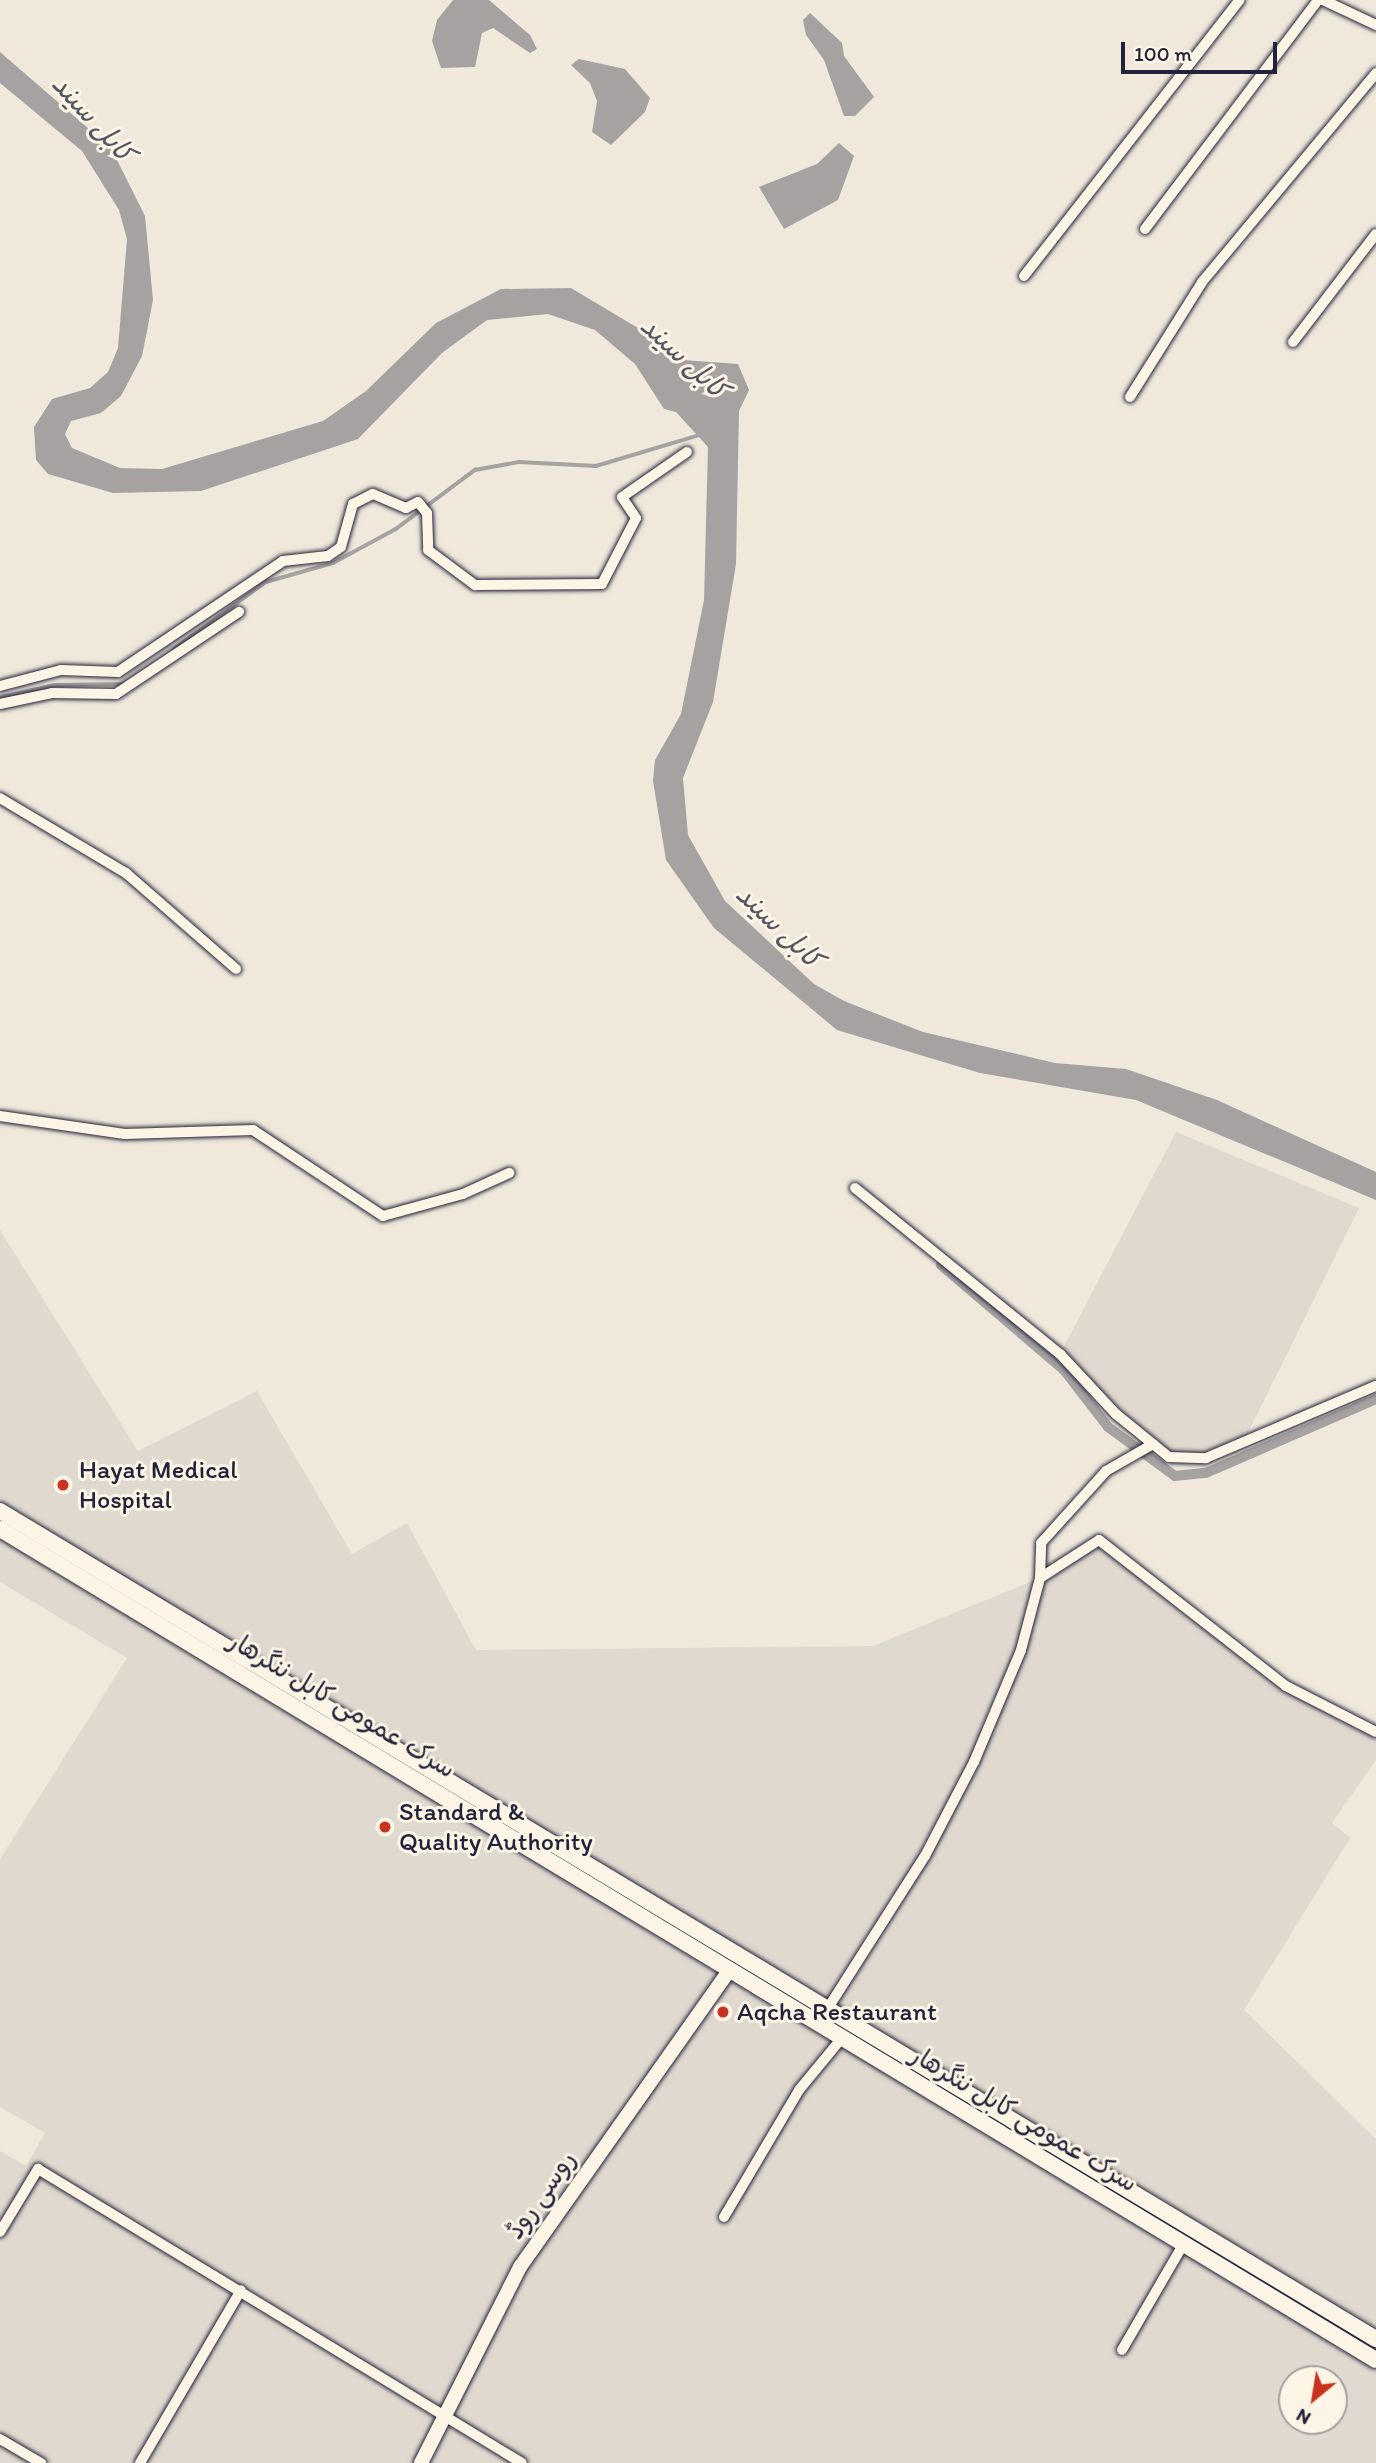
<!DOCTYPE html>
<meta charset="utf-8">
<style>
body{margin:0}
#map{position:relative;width:1376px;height:2463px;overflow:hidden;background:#efe8db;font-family:Itim,"Playpen Sans Arabic",sans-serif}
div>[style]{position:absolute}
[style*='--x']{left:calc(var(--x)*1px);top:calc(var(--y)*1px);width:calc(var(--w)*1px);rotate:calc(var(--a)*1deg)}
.built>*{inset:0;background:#e0d9cf}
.water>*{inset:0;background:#a6a2a2}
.stream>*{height:3.5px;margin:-1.75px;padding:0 1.75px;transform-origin:1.75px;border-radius:1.75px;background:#a6a2a2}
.canal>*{height:10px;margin:-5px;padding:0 5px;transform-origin:5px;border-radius:5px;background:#a6a2a2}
.roads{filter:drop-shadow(0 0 2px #22223b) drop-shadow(0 0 2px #22223b)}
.minor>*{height:10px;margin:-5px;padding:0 5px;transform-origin:5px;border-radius:5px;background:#fcf5e5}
.major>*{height:14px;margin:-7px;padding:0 7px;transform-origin:7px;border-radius:7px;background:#fcf5e5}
.highway>*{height:16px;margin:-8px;padding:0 8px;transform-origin:8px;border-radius:8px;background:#fcf5e5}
.dots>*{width:19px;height:19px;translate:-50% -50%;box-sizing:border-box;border:4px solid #fcf5e5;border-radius:50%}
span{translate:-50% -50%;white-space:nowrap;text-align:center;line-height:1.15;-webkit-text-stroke:6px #fcf5e5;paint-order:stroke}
.poi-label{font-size:26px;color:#22223b}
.left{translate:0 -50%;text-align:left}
.street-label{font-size:26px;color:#22223b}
.water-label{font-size:28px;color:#575564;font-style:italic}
.north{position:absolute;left:1278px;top:2365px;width:70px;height:70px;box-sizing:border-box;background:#fcf5e5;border:2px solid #a5a1a1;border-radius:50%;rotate:210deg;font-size:19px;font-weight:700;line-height:28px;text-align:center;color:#22223b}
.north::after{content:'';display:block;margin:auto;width:24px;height:32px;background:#c8321e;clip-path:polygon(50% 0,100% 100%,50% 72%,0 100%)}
.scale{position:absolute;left:1121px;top:42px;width:156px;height:32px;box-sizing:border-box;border:4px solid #22223b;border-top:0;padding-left:9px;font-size:21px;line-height:24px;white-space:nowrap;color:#22223b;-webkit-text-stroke:5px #fcf5e5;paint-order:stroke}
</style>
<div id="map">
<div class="built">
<i style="clip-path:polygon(1176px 1132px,1359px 1208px,1243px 1443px,1206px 1458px,1169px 1457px,1060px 1354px)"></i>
<i style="clip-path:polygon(evenodd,0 1230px,138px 1451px,257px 1391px,352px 1554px,407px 1523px,476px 1650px,873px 1646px,1040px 1578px,1091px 1540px,1256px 1664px,1376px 1732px,1376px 1760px,1332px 1823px,1350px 1838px,1244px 2010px,1376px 2139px,1376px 2463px,0 2463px,0 2151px,26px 2166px,45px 2133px,0 2107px,0 1859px,127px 1658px,0 1582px,0 1230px,1292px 2379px,1334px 2379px,1334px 2421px,1292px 2421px,1292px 2379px)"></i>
</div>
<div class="water">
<i style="clip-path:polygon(453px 0,489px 0,530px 35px,537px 49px,530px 53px,493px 28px,482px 33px,475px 67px,441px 68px,432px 41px,437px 20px)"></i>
<i style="clip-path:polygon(810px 13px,842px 43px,844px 56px,874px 97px,855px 116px,844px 116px,824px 60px,806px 35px,803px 20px)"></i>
<i style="clip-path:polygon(0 52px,111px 148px,145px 216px,153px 300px,142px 356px,121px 396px,101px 413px,71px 421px,65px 434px,72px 448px,120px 468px,162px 469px,323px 421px,366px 391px,436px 323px,501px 289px,571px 288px,638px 328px,669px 359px,738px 364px,749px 390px,739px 411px,736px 564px,713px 702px,683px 778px,688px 835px,725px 901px,814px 984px,844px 1001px,923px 1032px,1055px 1063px,1126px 1069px,1217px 1100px,1376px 1172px,1376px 1200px,1136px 1100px,980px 1073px,837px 1030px,714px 928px,666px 860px,653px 781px,655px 760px,681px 714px,704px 600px,708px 447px,676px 412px,664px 409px,635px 364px,595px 330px,548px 314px,487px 320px,442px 353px,358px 439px,201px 491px,113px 493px,48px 474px,36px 460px,34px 427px,52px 399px,90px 388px,108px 372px,118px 348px,127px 239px,119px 210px,82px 151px,0 83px)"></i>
<i style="clip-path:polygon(579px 59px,625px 69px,650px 98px,645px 112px,611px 145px,592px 132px,597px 101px,590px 83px,571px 65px)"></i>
<i style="clip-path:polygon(839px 143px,854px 156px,838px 200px,784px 229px,759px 187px,817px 164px)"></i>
</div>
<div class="stream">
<i style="--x:174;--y:649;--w:114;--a:-36.1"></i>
<i style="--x:266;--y:582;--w:70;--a:-15.8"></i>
<i style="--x:333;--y:563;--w:72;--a:-28.4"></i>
<i style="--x:396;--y:529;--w:99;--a:-36.8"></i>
<i style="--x:475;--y:470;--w:45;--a:-10.3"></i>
<i style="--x:519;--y:462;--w:77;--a:3"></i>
<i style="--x:596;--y:466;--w:109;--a:-16.6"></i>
<i style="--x:0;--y:697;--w:56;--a:-12.3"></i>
<i style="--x:55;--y:685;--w:70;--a:-0.8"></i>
</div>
<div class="canal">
<i style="--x:941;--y:1265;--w:162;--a:40.5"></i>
<i style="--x:1064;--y:1370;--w:72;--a:52.3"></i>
<i style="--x:1108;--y:1427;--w:83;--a:36.2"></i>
<i style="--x:1175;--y:1476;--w:31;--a:-6"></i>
<i style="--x:1206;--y:1473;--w:185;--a:-23.5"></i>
</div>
<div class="roads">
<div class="minor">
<i style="--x:1323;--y:0;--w:59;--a:25.3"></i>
<i style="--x:1145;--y:229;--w:287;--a:-52.9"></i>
<i style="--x:1024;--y:276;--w:350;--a:-52"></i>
<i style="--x:1293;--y:342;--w:136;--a:-52.5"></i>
<i style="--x:1130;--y:397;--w:136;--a:-57.9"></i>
<i style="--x:1202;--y:282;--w:272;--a:-50.2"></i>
<i style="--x:0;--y:686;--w:63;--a:-14.7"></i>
<i style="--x:61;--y:670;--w:57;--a:2"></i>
<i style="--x:118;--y:672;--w:199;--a:-33.9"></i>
<i style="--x:283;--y:561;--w:45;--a:-6.3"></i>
<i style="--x:328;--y:556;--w:16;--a:-35"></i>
<i style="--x:341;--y:547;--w:45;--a:-74.4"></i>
<i style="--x:353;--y:504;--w:22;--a:-27"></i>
<i style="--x:373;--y:494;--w:36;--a:23"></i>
<i style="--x:406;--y:508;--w:13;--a:-27"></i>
<i style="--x:418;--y:502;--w:14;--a:51"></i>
<i style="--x:427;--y:513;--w:37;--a:88"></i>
<i style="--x:428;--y:550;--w:59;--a:36.7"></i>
<i style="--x:475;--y:585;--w:127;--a:-0.5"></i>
<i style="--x:602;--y:584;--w:74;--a:-62.7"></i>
<i style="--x:636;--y:518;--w:25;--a:-124"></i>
<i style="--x:622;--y:497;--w:79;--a:-34.7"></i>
<i style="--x:0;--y:704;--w:53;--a:-11.9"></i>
<i style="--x:52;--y:693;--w:64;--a:0.9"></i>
<i style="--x:116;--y:694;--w:148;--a:-33.7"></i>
<i style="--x:0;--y:798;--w:147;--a:30.8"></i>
<i style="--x:126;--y:873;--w:146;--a:41.1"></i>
<i style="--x:0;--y:1116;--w:126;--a:8.2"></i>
<i style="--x:125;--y:1134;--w:128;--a:-1.8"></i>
<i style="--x:253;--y:1130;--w:156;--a:33.5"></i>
<i style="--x:383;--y:1216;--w:83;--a:-15.4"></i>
<i style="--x:463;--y:1194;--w:51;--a:-24.5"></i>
<i style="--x:855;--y:1188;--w:264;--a:39"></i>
<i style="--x:1060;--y:1354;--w:82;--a:47"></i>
<i style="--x:1116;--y:1414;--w:68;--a:39.1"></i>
<i style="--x:1169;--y:1457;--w:37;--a:2"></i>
<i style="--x:1206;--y:1458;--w:185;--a:-23"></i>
<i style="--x:1040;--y:1578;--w:70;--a:-32.8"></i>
<i style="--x:1099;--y:1540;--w:237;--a:38"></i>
<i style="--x:1286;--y:1686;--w:101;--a:27.1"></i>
<i style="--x:828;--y:2008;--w:180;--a:-57.5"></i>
<i style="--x:925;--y:1856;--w:106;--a:-62.5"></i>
<i style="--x:974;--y:1762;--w:121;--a:-67.2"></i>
<i style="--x:1021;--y:1650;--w:74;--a:-75.2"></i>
<i style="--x:1040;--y:1578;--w:35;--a:-88"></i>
<i style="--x:1041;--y:1543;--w:97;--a:-47.9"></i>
<i style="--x:1106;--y:1471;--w:54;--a:-29.9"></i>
<i style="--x:724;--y:2217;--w:147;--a:-59.4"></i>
<i style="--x:799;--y:2090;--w:66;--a:-50.5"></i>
<i style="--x:0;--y:2232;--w:74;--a:-58.9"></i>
<i style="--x:38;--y:2169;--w:566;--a:31.28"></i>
<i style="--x:1122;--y:2350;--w:124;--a:-59.9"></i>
<i style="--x:0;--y:2439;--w:48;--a:30.3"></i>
<i style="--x:140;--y:2463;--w:200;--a:-59.7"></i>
</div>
<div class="major">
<i style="--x:421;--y:2463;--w:220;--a:-63.2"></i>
<i style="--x:520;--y:2267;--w:362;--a:-54.8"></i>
</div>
<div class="highway">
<i style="--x:0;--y:1511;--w:1606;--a:31.04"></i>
<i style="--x:0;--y:1529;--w:1607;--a:31.13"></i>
</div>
</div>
<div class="dots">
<i style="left:63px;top:1485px;background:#c8321e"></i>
<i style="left:385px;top:1827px;background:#c8321e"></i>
<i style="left:723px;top:2012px;background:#c8321e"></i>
</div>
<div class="poi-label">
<span class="left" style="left:79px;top:1485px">Hayat Medical<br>Hospital</span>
<span class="left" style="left:399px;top:1827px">Standard &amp;<br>Quality Authority</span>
<span class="left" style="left:737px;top:2012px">Aqcha Restaurant</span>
</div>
<div class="street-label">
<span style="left:342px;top:1705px;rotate:31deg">سرک عمومی کابل ننگرهار</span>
<span style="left:1024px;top:2119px;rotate:31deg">سرک عمومی کابل ننگرهار</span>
<span style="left:541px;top:2195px;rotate:-55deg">روسی روڈ</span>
</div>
<div class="water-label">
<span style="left:94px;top:118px;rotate:48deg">کابل سيند</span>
<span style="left:685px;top:357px;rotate:43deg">کابل سيند</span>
<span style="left:780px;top:926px;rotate:44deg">کابل سيند</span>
</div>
<div class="north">N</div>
<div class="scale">100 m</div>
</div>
